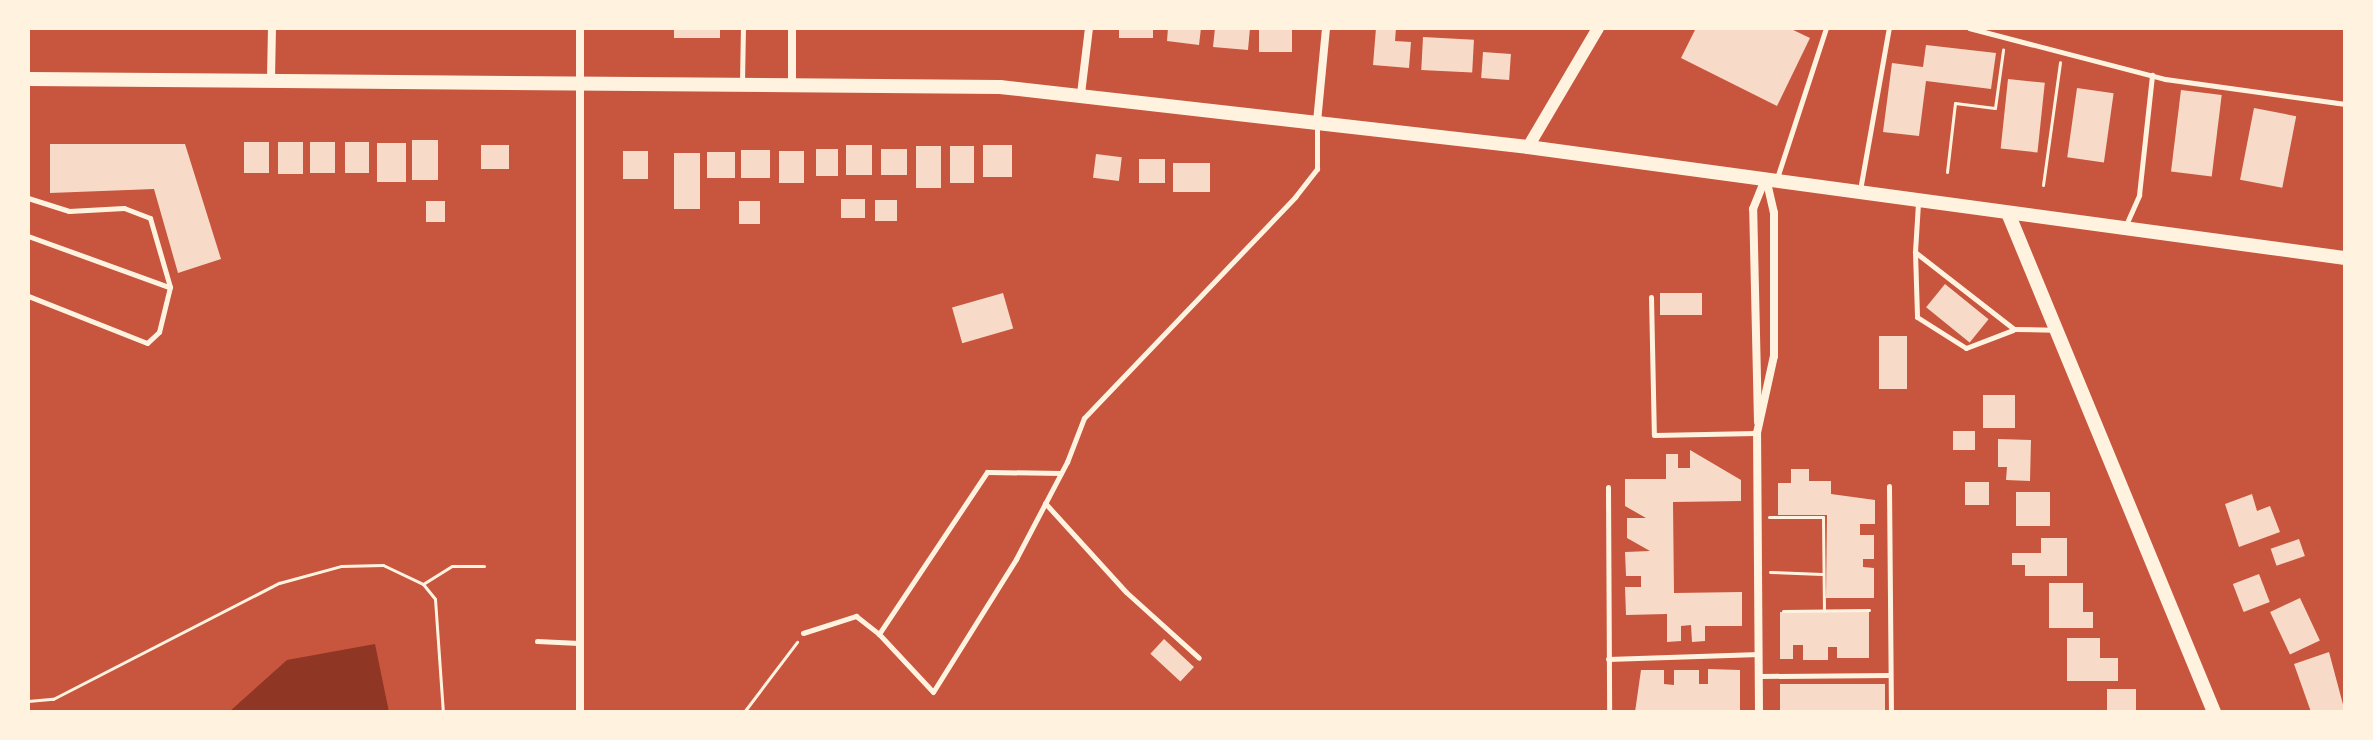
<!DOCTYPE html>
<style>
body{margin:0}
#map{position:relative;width:2373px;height:740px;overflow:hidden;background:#c8553d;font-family:Barlow,sans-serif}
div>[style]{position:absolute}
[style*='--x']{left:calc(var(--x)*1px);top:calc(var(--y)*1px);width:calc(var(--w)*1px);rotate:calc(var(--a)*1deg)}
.water>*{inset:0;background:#8f3625}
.building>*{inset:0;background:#f7dbc8;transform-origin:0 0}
.path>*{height:3px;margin:-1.5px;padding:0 1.5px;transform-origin:1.5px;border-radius:1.5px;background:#fff3e0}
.service>*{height:5px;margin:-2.5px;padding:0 2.5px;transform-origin:2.5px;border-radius:2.5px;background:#fff3e0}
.minor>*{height:8px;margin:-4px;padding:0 4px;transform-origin:4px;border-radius:4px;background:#fff3e0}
.tertiary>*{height:12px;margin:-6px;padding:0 6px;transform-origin:6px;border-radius:6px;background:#fff3e0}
.secondary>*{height:14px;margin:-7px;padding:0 7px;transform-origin:7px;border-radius:7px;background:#fff3e0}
span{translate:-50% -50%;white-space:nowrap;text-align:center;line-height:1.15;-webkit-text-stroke:6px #fff3e0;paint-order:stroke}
.frame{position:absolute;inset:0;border:30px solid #fff3e0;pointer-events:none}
</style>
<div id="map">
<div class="water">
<i style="clip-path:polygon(375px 644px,389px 712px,229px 712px,287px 660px)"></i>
</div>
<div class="building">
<i style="left:674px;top:28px;width:46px;height:10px"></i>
<i style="left:1119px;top:28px;width:34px;height:10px"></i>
<i style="clip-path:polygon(1168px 28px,1201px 28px,1199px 45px,1167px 41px)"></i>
<i style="clip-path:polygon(1215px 28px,1250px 28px,1248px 50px,1213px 47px)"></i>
<i style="left:1259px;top:28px;width:33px;height:24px"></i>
<i style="clip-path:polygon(1376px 28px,1396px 28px,1395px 41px,1411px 42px,1409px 68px,1373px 65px)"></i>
<i style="clip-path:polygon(1696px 28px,1789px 28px,1810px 38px,1777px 106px,1681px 58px)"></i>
<i style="left:1423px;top:37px;width:51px;height:33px;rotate:3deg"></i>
<i style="clip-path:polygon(1926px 45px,1996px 53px,1991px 89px,1926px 81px,1919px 136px,1883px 132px,1892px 63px,1923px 67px)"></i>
<i style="left:1483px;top:52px;width:28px;height:26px;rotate:4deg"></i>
<i style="left:2008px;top:79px;width:37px;height:70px;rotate:6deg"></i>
<i style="left:2077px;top:88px;width:37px;height:70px;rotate:8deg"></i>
<i style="left:2181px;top:90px;width:41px;height:82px;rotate:7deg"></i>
<i style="left:2254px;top:108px;width:43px;height:73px;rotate:11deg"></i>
<i style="left:412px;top:140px;width:26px;height:40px"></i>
<i style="left:244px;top:142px;width:25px;height:31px"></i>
<i style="left:278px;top:142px;width:25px;height:32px"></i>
<i style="left:310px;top:142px;width:25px;height:31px"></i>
<i style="left:345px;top:142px;width:24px;height:31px"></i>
<i style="left:377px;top:143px;width:29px;height:39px"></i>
<i style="clip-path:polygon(50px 144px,185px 144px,221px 259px,178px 273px,154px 189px,50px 193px)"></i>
<i style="left:481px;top:145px;width:28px;height:24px"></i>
<i style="left:846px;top:145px;width:26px;height:30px"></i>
<i style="left:983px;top:145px;width:29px;height:32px"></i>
<i style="left:916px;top:146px;width:25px;height:42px"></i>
<i style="left:950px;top:146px;width:24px;height:37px"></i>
<i style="left:816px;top:149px;width:22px;height:27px"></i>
<i style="left:881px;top:149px;width:26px;height:26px"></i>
<i style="left:741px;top:150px;width:29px;height:28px"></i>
<i style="left:623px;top:151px;width:25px;height:28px"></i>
<i style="left:779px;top:151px;width:25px;height:32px"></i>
<i style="left:707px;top:152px;width:28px;height:26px"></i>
<i style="left:674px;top:153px;width:26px;height:56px"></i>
<i style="left:1096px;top:154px;width:26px;height:24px;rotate:7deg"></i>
<i style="left:1139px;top:159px;width:26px;height:24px"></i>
<i style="left:1173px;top:163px;width:37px;height:29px"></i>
<i style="left:841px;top:199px;width:24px;height:19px"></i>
<i style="left:875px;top:200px;width:22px;height:21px"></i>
<i style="left:426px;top:201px;width:19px;height:21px"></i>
<i style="left:739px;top:201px;width:21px;height:23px"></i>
<i style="left:1945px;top:284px;width:56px;height:30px;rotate:39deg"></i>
<i style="left:1003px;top:293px;width:37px;height:53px;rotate:74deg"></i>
<i style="left:1660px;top:293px;width:42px;height:22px"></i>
<i style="left:1879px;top:336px;width:28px;height:53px"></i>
<i style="left:1983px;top:395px;width:32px;height:33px"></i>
<i style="left:1953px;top:431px;width:22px;height:19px"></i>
<i style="clip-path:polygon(1998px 439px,2031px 440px,2030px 481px,2006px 480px,2007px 467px,1998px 467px)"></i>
<i style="clip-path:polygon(1690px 450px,1741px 480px,1741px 501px,1673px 502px,1674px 593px,1742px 592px,1742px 626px,1705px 626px,1705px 641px,1692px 642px,1691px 625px,1681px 626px,1681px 641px,1667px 642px,1667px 614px,1626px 615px,1625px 587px,1641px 587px,1641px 576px,1626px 576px,1625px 552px,1650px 551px,1627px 538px,1627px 518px,1646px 518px,1625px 506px,1625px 479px,1666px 479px,1666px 454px,1678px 454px,1678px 468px,1690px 468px)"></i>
<i style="clip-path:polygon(1791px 469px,1809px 469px,1809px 481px,1831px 481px,1831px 494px,1875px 500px,1875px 524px,1860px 524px,1860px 535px,1874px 535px,1874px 559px,1863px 559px,1863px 567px,1874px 568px,1874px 598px,1826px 598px,1827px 515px,1778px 515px,1778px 483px,1791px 483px)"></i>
<i style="left:1965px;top:482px;width:24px;height:23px"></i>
<i style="left:2016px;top:492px;width:34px;height:34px"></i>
<i style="clip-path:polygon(2252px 494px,2257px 511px,2270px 506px,2280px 532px,2239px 547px,2225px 504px)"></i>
<i style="clip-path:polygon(2041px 538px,2067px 538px,2067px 576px,2025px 576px,2025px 565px,2012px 565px,2012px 553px,2041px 553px)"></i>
<i style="left:2299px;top:539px;width:18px;height:30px;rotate:71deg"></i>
<i style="left:2259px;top:574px;width:30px;height:28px;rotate:69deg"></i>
<i style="clip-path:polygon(2049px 583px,2083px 583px,2083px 612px,2093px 612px,2093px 628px,2049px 628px)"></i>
<i style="left:2300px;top:598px;width:47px;height:33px;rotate:65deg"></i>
<i style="clip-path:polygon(1869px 611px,1869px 658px,1837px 658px,1837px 647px,1828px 647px,1828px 660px,1803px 660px,1803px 645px,1793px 645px,1793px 659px,1780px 659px,1780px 612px)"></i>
<i style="clip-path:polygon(2067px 638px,2100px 638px,2100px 658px,2118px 658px,2118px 681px,2067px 681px)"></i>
<i style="left:1164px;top:639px;width:41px;height:20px;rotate:43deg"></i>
<i style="clip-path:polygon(2329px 652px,2345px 712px,2311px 712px,2294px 664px)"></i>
<i style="clip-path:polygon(1708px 669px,1740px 670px,1740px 712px,1635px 712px,1641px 670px,1664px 670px,1664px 684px,1674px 685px,1674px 670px,1699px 670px,1699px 684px,1708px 684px)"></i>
<i style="left:1780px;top:684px;width:105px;height:28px"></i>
<i style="left:2107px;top:689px;width:29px;height:23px"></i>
</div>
<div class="path">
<i style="--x:1947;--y:172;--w:69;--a:-83.4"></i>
<i style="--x:1955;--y:103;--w:40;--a:7.1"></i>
<i style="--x:1995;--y:108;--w:59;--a:-82.1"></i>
<i style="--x:2043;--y:185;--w:124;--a:-82.1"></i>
<i style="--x:1769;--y:517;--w:54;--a:0"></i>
<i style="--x:1823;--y:517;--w:94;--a:89.4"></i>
<i style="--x:1770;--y:572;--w:52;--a:2.2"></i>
<i style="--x:423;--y:584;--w:34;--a:-32"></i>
<i style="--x:452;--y:566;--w:32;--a:0"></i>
<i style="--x:1783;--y:611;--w:86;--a:-0.7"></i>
<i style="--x:28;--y:701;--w:25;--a:-5"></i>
<i style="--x:53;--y:699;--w:254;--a:-27.2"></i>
<i style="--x:279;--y:583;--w:64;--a:-15.3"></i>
<i style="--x:341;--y:566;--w:42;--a:-1.4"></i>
<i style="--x:383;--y:565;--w:44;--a:25.4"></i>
<i style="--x:423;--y:584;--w:19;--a:51"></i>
<i style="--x:435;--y:599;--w:113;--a:86"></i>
<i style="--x:744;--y:712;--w:88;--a:-52.9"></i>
</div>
<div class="service">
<i style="--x:1969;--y:28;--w:203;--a:14.6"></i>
<i style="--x:2165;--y:79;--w:182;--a:7.9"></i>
<i style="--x:742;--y:83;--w:55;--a:-89"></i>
<i style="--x:1777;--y:178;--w:158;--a:-71.9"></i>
<i style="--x:1860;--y:190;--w:165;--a:-79.9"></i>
<i style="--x:28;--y:198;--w:43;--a:17.6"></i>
<i style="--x:69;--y:211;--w:55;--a:-3.1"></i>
<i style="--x:124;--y:208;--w:28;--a:21"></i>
<i style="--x:150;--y:218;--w:72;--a:73.8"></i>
<i style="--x:170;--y:287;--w:46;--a:103.7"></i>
<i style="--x:159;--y:332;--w:16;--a:137"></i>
<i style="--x:147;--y:343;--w:128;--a:-158.4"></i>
<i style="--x:1918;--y:203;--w:49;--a:93.5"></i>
<i style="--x:1915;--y:252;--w:125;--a:37.9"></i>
<i style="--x:2014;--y:329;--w:39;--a:1"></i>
<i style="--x:2125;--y:227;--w:35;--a:-66"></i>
<i style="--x:2139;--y:195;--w:121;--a:-83.8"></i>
<i style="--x:28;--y:236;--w:150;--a:19.9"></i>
<i style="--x:1915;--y:252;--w:65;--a:88.2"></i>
<i style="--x:1917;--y:317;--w:58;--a:32.3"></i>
<i style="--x:1966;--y:348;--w:50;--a:-21"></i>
<i style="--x:1651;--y:297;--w:138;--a:88.8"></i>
<i style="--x:1654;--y:435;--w:102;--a:-1.1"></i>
<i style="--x:1061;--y:473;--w:74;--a:-179.2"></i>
<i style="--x:987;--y:472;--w:195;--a:123.7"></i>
<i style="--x:879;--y:634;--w:79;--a:47"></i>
<i style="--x:933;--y:692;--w:157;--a:-58"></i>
<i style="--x:1016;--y:559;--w:110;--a:-62.3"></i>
<i style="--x:1067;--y:462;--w:47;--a:-68.9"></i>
<i style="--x:1084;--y:418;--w:306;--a:-46.3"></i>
<i style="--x:1295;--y:197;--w:36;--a:-52"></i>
<i style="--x:1317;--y:169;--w:42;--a:-90"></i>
<i style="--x:1889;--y:486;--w:226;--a:89.5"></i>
<i style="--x:1608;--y:487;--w:225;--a:89.7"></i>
<i style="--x:1045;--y:503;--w:120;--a:47.7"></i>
<i style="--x:1126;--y:592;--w:98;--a:42.1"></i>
<i style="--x:803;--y:633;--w:56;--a:-17.8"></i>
<i style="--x:856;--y:616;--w:29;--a:38"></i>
<i style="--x:537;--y:641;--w:42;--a:2.7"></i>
<i style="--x:1608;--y:659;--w:151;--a:-1.9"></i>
<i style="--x:1760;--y:676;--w:130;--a:-0.4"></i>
</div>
<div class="minor">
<i style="--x:580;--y:28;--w:684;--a:90"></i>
<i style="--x:792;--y:28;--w:56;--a:90"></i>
<i style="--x:271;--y:79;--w:51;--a:-88.9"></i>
<i style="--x:1081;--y:94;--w:66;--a:-83.1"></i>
<i style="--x:1317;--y:122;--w:94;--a:-84.5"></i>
<i style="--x:1758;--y:422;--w:213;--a:-91.3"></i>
<i style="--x:1753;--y:209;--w:32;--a:-68"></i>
<i style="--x:1759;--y:712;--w:279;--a:-90.4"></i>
<i style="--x:1757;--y:433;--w:79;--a:-77.6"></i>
<i style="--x:1774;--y:356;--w:143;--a:-90"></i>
<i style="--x:1774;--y:213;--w:35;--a:-103"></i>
</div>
<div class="tertiary">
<i style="--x:1528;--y:147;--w:138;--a:-59.5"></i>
</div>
<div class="secondary">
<i style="--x:28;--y:79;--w:972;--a:0.47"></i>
<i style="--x:1000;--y:87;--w:531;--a:6.48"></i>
<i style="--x:1528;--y:147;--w:825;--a:7.74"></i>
<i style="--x:2008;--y:213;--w:540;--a:67.57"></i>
</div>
<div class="frame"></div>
</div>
